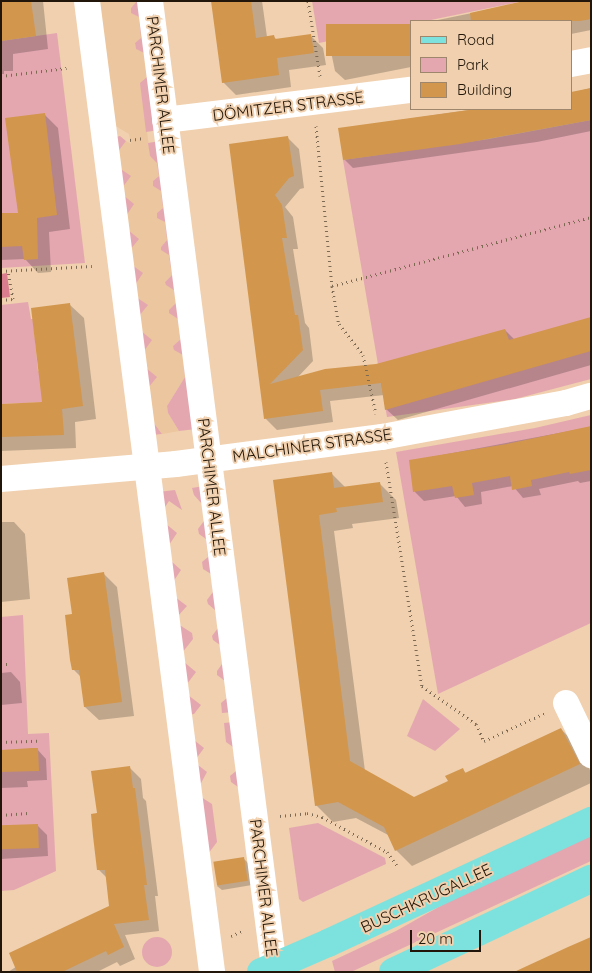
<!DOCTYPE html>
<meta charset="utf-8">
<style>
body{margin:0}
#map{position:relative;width:592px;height:973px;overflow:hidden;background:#f0d0ae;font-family:Quicksand,sans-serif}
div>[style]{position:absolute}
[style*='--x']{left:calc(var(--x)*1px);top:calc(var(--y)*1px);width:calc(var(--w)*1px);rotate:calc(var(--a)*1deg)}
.built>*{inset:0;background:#ebc69e}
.green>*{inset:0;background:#e4a7b0}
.round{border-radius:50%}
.forest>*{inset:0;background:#da7d8e}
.shadow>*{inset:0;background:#0003}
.building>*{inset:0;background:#d2964d;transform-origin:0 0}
.path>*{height:3px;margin-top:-1.5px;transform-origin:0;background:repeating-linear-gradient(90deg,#7e6a53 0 1px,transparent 0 5px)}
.minor>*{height:26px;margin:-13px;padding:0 13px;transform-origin:13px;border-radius:13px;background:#fff}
.major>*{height:28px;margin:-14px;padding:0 14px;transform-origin:14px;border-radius:14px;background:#7de2dd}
span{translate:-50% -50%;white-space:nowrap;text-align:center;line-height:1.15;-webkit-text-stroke:4px #f0d0ae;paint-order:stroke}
.street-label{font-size:16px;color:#211609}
.frame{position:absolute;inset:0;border:2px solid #211609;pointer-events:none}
.legend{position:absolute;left:410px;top:20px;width:162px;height:90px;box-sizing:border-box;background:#f0d0ae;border:1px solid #9d866c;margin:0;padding:6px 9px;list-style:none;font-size:15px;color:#211609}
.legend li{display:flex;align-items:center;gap:10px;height:25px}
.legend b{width:25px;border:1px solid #9d866c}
.scale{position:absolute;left:410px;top:930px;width:71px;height:22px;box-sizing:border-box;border:2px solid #211609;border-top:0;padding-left:6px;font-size:15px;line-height:18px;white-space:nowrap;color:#211609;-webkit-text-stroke:4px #f0d0ae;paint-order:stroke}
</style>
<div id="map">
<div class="built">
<i style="clip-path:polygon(98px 1px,137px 1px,131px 8px,132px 13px,139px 17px,142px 38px,135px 43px,136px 49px,144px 53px,147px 78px,141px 83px,150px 156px,157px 162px,159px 176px,153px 181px,153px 186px,161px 191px,163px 208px,157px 213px,157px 217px,165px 222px,167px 240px,161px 247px,170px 255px,172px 275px,165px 282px,174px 289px,176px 303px,170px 313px,178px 319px,181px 339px,173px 346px,183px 355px,185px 377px,167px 406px,168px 413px,179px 431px,162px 434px,153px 422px,117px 153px,126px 141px,131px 144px,129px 134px,114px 125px)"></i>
</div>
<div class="green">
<i style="clip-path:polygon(137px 1px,141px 1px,159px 130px,146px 132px,140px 83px,147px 77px,144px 53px,136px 49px,135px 43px,141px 38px,139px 17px,131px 13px,131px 8px)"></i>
<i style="clip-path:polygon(312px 1px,524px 1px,426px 21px,411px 21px,411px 24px,319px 43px)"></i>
<i style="clip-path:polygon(57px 33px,85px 263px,1px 268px,1px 41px)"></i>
<i style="clip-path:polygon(591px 120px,591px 379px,515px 399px,387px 417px,343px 160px,489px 139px)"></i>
<i style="clip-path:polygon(120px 136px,126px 141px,117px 153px,119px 168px,131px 176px,122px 188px,123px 195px,134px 204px,126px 216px,128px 230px,139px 239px,130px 250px,132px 265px,143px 273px,135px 285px,136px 297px,148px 305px,139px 316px,141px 331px,152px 340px,144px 351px,146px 368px,157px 377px,148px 388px,153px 422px,162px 434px,151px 435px,112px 138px)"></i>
<i style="clip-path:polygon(160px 141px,196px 429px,179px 431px,168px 413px,167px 406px,185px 377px,183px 355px,174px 350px,173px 346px,181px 339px,178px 319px,169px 313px,169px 310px,176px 303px,174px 290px,166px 285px,165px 282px,172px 275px,169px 255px,161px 250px,161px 247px,167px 240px,165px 222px,157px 218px,157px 213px,163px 208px,161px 191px,153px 186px,153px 181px,159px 176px,157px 163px,150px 156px,148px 143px)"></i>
<i style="clip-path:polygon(28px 302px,31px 319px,33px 319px,38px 371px,40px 371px,46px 402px,1px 404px,1px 305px)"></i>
<i style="clip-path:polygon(591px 415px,591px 623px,438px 694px,396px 452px,535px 428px)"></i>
<i style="clip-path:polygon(204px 486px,233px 712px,222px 713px,221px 703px,227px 698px,225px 681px,217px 675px,217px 671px,222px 664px,220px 645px,213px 640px,212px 636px,218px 628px,215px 610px,208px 604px,207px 600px,213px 592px,211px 574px,203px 569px,202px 562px,208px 557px,206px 539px,199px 534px,198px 529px,204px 521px,202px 504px,194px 495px,192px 488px)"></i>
<i style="clip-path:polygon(175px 490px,182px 510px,169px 501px,163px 510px,165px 523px,177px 533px,169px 545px,171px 561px,181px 570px,173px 582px,175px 597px,187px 606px,177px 617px,178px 624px,192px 633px,193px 639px,182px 653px,184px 662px,196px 672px,187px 684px,188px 695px,201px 705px,194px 714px,187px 715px,158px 492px)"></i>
<i style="clip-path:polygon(23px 615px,28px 734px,49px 733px,56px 871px,14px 890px,1px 891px,1px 617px)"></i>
<i style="clip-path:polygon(423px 699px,460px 729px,435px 751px,407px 736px)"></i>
<i style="clip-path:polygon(234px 722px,238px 787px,231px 782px,230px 776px,236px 771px,233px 747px,226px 742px,224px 723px)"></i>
<i style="clip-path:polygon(194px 740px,204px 748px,196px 759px,198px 765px,207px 772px,200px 785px,201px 797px,212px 804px,217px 842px,205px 858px)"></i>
<i style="clip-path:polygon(318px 823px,385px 858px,386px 864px,303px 902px,299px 899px,289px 828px)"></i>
<i style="clip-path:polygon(591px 831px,591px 861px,351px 972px,335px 972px,332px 961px,396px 931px,483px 882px)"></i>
<i class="round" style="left:142px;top:937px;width:30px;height:30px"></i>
</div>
<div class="forest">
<i style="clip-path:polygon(7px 273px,10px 297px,1px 298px,1px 274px)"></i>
</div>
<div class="shadow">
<i style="clip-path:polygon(1px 1px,43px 1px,48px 49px,13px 54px,13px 71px,4px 71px,4px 74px,1px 74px)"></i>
<i style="clip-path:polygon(213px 1px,262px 1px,267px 37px,273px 36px,277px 40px,310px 35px,323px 48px,326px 65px,289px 70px,291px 87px,236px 95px,223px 82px)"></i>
<i style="clip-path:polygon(531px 1px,591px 1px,591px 30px,571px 34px,571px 21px,433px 21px)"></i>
<i style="clip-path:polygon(411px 26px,411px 67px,345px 80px,335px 71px,329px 42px)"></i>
<i style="clip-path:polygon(591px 88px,591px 131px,537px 142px,353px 168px,344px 159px,339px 129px,476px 109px,571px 109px,571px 93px)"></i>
<i style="clip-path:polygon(44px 114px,58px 128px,70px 229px,49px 232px,51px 272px,38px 273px,25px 259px,1px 260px,1px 215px,20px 214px)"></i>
<i style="clip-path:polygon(288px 138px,299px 149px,304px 188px,300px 189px,285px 207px,293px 217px,298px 249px,293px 249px,305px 323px,309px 328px,313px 361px,297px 378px,377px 365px,505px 330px,515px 340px,591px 318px,591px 365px,398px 420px,386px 409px,384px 395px,330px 401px,333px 422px,277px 430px,266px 419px,230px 145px)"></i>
<i style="clip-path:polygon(70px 305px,84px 318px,96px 419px,75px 422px,76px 448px,1px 451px,1px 405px,43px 403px)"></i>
<i style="clip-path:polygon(591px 427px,591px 481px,580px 483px,578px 481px,539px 489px,541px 495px,523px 498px,513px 486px,481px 492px,482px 504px,465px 507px,456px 496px,424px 501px,415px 492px,410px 461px)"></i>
<i style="clip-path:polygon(331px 473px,346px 488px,380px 484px,396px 500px,399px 518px,352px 524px,353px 528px,334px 531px,365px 771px,414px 798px,449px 782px,462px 769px,467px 774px,561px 729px,577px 746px,591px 772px,591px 783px,412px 866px,396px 850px,390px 836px,356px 818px,333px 822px,316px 805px,274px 481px)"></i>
<i style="clip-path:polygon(1px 522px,14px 522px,25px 534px,30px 599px,1px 602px)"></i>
<i style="clip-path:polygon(104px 574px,117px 587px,134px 716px,99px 720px,85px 707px,81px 677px,74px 670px)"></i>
<i style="clip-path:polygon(11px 672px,20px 682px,22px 703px,1px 705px,1px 673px)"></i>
<i style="clip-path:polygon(37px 749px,46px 759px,47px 780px,27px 781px,28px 787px,1px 788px,1px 751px)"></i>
<i style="clip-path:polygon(129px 767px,141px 779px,143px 798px,146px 801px,158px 896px,155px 896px,159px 931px,125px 935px,135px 959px,120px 966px,117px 962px,97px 972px,8px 972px,111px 906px,107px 878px,99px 870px,99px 814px)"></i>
<i style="clip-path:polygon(38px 826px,47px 835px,48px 856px,1px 859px,1px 827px)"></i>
<i style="clip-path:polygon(244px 859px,248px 863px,252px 885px,222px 890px,217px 886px)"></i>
</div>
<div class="building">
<i style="clip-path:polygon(1px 1px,31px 1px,36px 36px,1px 41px)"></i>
<i style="clip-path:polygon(211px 1px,251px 1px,256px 38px,274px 35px,275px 39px,311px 34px,314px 53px,277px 58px,279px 75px,222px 83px)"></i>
<i style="clip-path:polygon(524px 1px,591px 1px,591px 19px,580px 21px,471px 21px,470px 13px)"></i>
<i style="left:411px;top:24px;width:32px;height:85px;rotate:90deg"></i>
<i style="clip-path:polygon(591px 88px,591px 120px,460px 144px,343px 160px,338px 128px,476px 109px,571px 109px,571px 92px)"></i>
<i style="clip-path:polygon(45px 113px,57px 215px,37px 218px,38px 259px,24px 260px,22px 246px,1px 247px,1px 213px,18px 213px,5px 118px)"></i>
<i style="clip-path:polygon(288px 136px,294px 176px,289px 178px,275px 195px,282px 205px,287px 238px,282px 238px,295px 315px,298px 315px,303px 350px,270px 384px,325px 369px,376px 364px,505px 329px,509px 340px,591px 317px,591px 351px,385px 410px,381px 383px,320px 390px,323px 411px,264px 419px,229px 144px)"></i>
<i style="clip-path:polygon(70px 303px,83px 406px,62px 409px,64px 435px,1px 437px,1px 404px,42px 402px,31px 308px)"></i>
<i style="clip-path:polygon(591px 426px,591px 470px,570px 474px,569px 472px,531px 480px,532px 486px,512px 490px,510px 476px,472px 483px,474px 495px,455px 498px,452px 486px,413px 492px,409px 460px,507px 444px)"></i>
<i style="clip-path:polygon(332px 472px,334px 488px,380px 482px,383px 502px,336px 508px,337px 512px,319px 515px,350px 761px,414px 797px,448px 781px,445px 776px,463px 768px,465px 773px,561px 728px,580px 764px,395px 851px,384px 827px,338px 802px,315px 806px,273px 480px)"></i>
<i style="clip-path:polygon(104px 572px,122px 702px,84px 707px,79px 670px,72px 670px,70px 660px,65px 615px,72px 614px,67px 578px)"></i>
<i style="clip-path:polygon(32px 748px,38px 748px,39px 771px,1px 772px,1px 750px)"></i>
<i style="clip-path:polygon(130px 766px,133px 788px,135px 788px,147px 885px,144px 885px,149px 920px,114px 924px,124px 947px,108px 955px,106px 951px,62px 972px,17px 972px,9px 953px,109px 906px,105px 870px,97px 870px,93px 836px,91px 814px,97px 813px,91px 771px)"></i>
<i style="left:38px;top:824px;width:24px;height:37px;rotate:88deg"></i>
<i style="left:244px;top:857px;width:24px;height:31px;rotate:81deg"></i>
<i style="clip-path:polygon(591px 937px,591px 972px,514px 972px,568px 947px)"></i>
</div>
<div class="path">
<i style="--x:308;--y:1;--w:76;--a:80.9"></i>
<i style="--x:1;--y:76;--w:66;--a:-6.9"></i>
<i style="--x:316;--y:126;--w:161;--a:84.3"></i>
<i style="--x:332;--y:286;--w:39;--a:80"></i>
<i style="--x:339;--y:324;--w:39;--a:52"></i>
<i style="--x:363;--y:355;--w:60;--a:77.6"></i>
<i style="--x:130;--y:140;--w:14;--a:-8"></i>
<i style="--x:1;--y:271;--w:91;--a:-3.1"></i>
<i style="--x:332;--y:286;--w:268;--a:-14.9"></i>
<i style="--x:1;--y:300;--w:12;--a:-5"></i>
<i style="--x:13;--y:299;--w:28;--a:-100"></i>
<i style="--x:386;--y:462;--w:227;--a:80.9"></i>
<i style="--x:422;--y:686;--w:66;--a:35.1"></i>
<i style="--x:476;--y:724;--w:19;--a:65"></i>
<i style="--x:484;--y:741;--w:67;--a:-24.7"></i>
<i style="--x:1;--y:664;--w:8;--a:0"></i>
<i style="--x:1;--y:742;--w:36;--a:-2"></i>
<i style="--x:1;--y:815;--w:27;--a:-4"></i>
<i style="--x:280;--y:816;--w:27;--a:-6"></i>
<i style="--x:307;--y:813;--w:16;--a:15"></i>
<i style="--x:322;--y:817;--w:74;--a:28.3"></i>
<i style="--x:387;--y:852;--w:17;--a:54"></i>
<i style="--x:231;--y:936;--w:14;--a:-25"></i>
</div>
<div class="minor">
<i style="--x:87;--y:1;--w:979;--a:82.66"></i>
<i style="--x:150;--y:1;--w:974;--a:82.69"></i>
<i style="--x:274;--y:967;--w:5;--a:112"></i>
<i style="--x:571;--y:64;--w:20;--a:-11"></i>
<i style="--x:165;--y:120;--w:248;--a:-7"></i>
<i style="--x:1;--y:479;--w:176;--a:-4.9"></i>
<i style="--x:176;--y:464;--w:208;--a:-7.5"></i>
<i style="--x:382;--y:437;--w:187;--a:-10.5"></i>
<i style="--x:566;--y:403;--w:26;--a:-16"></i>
<i style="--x:566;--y:703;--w:58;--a:64.3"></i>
</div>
<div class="major">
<i style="--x:261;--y:972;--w:73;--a:-23.4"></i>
<i style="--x:328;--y:943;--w:290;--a:-24.9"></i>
<i style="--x:393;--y:972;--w:219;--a:-25.2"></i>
</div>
<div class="street-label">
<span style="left:161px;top:85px;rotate:83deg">PARCHIMER ALLEE</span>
<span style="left:288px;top:106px;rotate:-7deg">DÖMITZER STRASSE</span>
<span style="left:312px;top:445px;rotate:-8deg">MALCHINER STRASSE</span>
<span style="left:212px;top:487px;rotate:83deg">PARCHIMER ALLEE</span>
<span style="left:264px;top:888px;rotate:83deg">PARCHIMER ALLEE</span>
<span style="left:426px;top:898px;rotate:-25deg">BUSCHKRUGALLEE</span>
</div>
<div class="frame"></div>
<ul class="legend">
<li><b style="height:6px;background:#7de2dd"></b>Road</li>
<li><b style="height:14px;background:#e4a7b0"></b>Park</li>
<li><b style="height:14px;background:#d2964d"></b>Building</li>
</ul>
<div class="scale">20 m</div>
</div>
